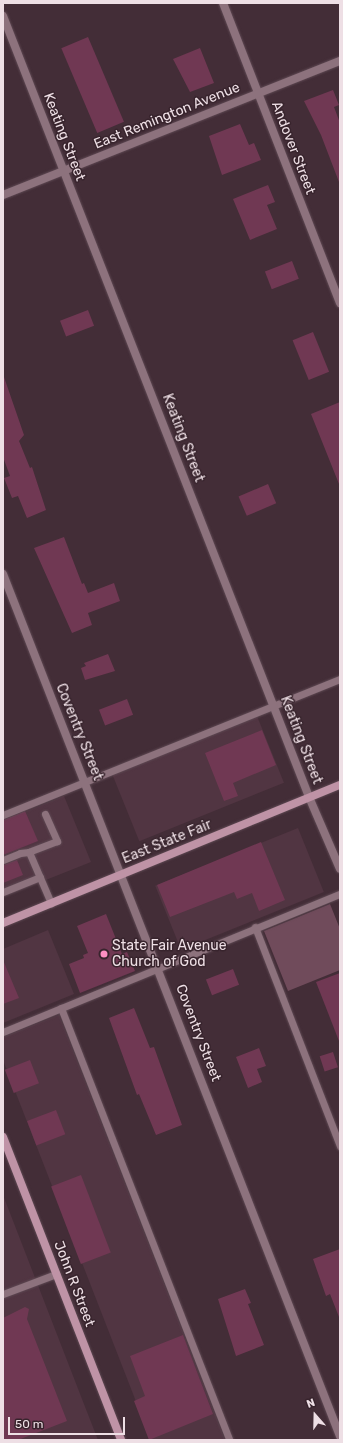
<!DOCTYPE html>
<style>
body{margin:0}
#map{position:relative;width:343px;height:1443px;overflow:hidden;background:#432d37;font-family:Rubik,sans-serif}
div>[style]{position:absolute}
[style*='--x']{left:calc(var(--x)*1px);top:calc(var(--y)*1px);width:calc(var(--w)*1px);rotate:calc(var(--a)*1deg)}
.built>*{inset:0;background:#513542;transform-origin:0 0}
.green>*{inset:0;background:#704b5b}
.building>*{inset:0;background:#703853;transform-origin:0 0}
.roads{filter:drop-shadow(0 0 1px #5e4953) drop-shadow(0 0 1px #5e4953)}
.lane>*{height:7px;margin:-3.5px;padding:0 3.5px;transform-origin:3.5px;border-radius:3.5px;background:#8d727d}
.street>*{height:8px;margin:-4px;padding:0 4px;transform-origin:4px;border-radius:4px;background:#8d727d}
.secondary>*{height:8px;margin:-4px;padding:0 4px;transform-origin:4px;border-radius:4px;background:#bf93a6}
.dots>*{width:11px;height:11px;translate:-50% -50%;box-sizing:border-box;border:2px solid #38242d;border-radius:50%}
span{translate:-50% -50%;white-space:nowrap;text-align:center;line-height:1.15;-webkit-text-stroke:3px #38242d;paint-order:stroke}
.street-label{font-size:14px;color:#eedfe5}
.poi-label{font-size:14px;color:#eedfe5}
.left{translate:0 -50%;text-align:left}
.frame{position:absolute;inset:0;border:4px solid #eedfe5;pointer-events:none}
.north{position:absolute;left:295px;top:1395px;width:40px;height:40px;-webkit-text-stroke:3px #38242d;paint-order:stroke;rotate:340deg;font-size:11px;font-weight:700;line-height:16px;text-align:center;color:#eedfe5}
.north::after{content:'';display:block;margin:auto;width:14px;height:18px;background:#eedfe5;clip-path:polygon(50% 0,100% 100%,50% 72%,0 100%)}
.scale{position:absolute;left:8px;top:1417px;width:117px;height:18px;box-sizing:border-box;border:2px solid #eedfe5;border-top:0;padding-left:5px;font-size:12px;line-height:14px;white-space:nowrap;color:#eedfe5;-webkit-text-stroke:3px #38242d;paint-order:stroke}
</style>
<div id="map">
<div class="built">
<i style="left:257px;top:716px;width:72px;height:156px;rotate:68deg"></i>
<i style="clip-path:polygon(64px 796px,91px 862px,3px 897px,3px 821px)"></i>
<i style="left:298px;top:828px;width:69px;height:154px;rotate:68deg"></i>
<i style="clip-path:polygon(48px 930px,74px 994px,3px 1023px,3px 949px)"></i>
<i style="clip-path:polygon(59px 1015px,225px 1440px,151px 1440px,3px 1060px,3px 1037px)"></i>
<i style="clip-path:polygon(3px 1195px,82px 1399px,98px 1440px,3px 1440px)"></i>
</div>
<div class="green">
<i style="clip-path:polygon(330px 904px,340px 929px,340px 970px,288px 991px,264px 931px)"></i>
</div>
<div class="building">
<i style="left:88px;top:37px;width:92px;height:29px;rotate:67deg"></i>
<i style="clip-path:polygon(200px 48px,214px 83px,190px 92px,173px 59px)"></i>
<i style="clip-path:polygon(333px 90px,339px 105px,334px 107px,340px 123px,339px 182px,321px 135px,304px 101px)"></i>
<i style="clip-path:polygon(240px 124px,249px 145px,254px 143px,261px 160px,222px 175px,209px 136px)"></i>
<i style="clip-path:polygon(268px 185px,275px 202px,267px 205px,277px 229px,250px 240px,233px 199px)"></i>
<i style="left:292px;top:261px;width:19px;height:29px;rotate:69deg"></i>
<i style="left:88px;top:310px;width:17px;height:30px;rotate:69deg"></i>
<i style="left:313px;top:332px;width:43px;height:22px;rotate:68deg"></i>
<i style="clip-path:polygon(4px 377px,24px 435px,19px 441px,30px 468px,32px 467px,46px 510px,27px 518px,18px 496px,12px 498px,4px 478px,10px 476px,3px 457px)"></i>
<i style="clip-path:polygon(340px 402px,340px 484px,339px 484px,311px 414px)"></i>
<i style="left:268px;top:484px;width:21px;height:32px;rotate:67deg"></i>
<i style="clip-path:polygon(64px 537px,82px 584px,84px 583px,88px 593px,114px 583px,120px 601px,88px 613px,92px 625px,72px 633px,34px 548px)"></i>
<i style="clip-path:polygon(108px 654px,115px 671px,85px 680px,81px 668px,86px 666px,84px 663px)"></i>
<i style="left:127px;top:699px;width:17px;height:30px;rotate:69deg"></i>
<i style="clip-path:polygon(262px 730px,276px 765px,233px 783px,238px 796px,224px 801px,205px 753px)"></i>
<i style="clip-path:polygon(25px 811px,38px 841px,3px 855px,3px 820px)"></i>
<i style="clip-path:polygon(261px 842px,285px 900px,259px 911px,252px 893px,237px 899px,234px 892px,170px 917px,157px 885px)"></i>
<i style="clip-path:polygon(17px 860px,23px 875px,3px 883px,3px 865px)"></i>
<i style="clip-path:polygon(106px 914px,122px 954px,127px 952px,135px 971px,80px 993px,69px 964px,84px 958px,83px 955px,88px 953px,77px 926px)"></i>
<i style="clip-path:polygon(3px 960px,19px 998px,3px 1004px)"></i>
<i style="left:233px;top:969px;width:17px;height:29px;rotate:69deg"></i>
<i style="clip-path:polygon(340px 973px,340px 1041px,339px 1041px,316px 982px)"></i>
<i style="clip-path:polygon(134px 1008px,150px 1048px,154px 1047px,182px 1125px,156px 1135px,139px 1094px,137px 1095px,109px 1018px)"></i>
<i style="clip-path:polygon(259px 1048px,266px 1066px,257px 1069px,262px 1082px,248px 1088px,236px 1057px)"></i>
<i style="left:333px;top:1052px;width:16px;height:14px;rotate:72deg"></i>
<i style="left:30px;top:1060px;width:25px;height:27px;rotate:69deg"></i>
<i style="left:56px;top:1110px;width:26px;height:31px;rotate:69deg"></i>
<i style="left:81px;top:1175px;width:83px;height:32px;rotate:69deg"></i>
<i style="clip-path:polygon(340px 1249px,340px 1317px,339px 1317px,330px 1294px,326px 1296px,313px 1259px)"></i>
<i style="clip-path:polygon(245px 1289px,251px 1303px,248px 1304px,264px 1345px,236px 1356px,218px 1299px)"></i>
<i style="clip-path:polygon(25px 1307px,29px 1309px,27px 1319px,67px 1421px,18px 1440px,3px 1440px,3px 1318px)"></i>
<i style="clip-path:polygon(183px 1335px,213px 1414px,149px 1440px,134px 1401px,145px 1396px,130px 1356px)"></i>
</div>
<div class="roads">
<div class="lane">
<i style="--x:45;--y:814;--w:30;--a:66"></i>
<i style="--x:57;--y:841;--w:30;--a:159"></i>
<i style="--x:29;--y:852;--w:56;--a:66.7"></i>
<i style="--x:3;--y:815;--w:363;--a:-22"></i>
<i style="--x:3;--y:860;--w:18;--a:-22"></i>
<i style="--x:20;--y:853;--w:9;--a:-6"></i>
<i style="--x:3;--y:892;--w:40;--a:-22"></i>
<i style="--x:255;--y:927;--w:235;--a:68.8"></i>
<i style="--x:61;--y:1008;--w:464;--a:68.7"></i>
<i style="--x:3;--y:1032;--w:364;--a:-22.3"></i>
<i style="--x:3;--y:1294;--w:57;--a:-20.7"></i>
</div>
<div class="street">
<i style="--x:223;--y:3;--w:322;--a:68.7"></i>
<i style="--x:3;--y:16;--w:839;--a:68.6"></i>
<i style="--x:309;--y:797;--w:78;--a:66.7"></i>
<i style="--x:3;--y:195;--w:363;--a:-21.7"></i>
<i style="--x:3;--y:574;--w:926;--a:68.65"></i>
</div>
<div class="secondary">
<i style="--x:3;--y:923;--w:364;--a:-22.3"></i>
<i style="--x:3;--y:1137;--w:325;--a:68.7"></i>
</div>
</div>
<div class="dots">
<i style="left:104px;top:954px;background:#fc8fc2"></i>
</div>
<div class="street-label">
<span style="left:167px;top:116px;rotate:-22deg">East Remington Avenue</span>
<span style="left:64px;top:137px;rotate:69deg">Keating Street</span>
<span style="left:293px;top:148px;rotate:69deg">Andover Street</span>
<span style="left:183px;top:438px;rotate:69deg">Keating Street</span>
<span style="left:79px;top:732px;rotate:68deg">Coventry Street</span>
<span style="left:301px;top:740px;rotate:69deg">Keating Street</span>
<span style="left:167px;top:842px;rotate:-22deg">East State Fair</span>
<span style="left:198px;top:1033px;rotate:69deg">Coventry Street</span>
<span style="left:74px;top:1284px;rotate:69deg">John R Street</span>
</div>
<div class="poi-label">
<span class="left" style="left:112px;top:954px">State Fair Avenue<br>Church of God</span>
</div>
<div class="frame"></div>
<div class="north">N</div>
<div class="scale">50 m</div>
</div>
